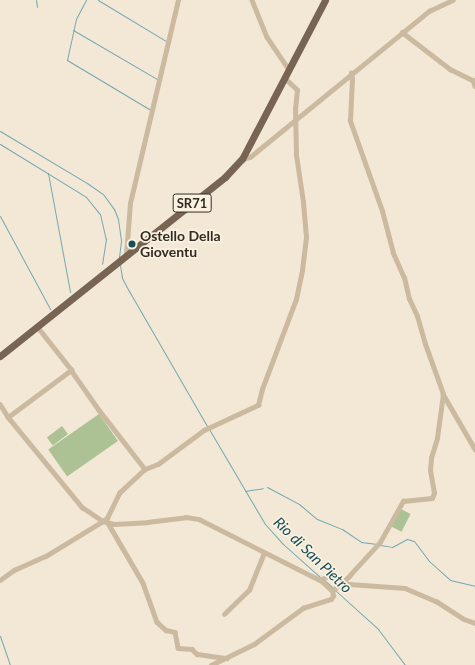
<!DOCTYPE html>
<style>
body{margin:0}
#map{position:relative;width:475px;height:665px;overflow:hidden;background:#f3e8d5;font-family:Lato,sans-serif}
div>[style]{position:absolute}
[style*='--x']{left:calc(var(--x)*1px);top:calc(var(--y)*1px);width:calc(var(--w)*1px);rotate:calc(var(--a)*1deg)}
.green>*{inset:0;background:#adc294;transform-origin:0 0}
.stream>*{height:1px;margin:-0.5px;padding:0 0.5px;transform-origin:0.5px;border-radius:0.5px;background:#71a8b2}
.street>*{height:4.5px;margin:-2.25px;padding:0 2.25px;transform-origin:2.25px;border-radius:2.25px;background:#cbb9a0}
.primary>*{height:7px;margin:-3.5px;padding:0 3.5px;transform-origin:3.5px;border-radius:3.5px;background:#786453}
.dots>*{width:11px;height:11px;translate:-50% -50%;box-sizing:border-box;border:2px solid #faf2e1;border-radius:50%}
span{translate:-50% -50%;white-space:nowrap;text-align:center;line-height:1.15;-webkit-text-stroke:3.5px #faf2e1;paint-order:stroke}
.shield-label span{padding:1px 3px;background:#faf2e1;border:1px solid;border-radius:3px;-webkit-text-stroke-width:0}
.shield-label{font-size:13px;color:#342b24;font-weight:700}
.poi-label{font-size:14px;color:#342b24;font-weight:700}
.left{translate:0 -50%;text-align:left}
.water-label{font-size:15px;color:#164d59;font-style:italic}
</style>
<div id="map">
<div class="green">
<i style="left:99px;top:414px;width:33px;height:62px;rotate:55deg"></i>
<i style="left:62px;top:426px;width:10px;height:19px;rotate:53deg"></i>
<i style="left:399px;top:508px;width:13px;height:20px;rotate:27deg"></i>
</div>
<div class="stream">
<i style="--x:36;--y:0;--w:7;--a:82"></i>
<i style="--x:86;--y:0;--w:21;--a:118"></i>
<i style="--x:76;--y:19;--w:42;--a:102.4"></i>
<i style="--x:67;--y:60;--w:96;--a:30.9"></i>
<i style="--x:98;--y:0;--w:79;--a:31.1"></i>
<i style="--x:73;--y:30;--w:97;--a:30.3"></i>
<i style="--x:0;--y:131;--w:101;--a:30.9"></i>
<i style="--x:87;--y:183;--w:19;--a:35"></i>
<i style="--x:103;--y:194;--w:19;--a:54"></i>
<i style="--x:114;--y:209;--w:11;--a:68"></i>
<i style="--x:118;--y:219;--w:22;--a:82"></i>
<i style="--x:121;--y:241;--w:17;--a:97"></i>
<i style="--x:0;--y:144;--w:101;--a:31.6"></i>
<i style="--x:86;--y:197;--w:22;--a:51"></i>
<i style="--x:100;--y:214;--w:26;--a:77"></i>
<i style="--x:106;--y:239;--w:25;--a:99"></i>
<i style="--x:48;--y:173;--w:121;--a:79.5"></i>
<i style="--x:0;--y:216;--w:106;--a:61.7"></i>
<i style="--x:120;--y:265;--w:13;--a:81"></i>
<i style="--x:122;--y:278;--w:15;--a:62"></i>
<i style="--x:129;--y:291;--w:156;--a:60"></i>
<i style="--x:209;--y:429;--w:110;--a:59.5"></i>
<i style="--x:265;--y:524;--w:27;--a:48"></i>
<i style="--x:283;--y:544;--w:50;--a:41.7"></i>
<i style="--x:267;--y:487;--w:36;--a:28"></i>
<i style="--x:299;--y:504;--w:23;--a:40"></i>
<i style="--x:317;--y:519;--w:27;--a:22"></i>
<i style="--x:342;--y:529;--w:23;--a:34"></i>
<i style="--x:361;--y:542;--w:16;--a:7"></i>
<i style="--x:245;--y:491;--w:18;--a:-9"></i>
<i style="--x:380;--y:545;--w:12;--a:9"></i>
<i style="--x:392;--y:547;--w:17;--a:-28"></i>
<i style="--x:407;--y:539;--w:7;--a:16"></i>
<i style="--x:414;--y:541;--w:25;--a:53"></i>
<i style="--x:429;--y:561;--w:28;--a:42"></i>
<i style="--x:450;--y:580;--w:26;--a:13"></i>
<i style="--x:324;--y:580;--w:11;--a:41"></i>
<i style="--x:336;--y:591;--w:57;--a:42.1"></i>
<i style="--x:378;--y:629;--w:45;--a:53.1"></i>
<i style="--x:0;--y:636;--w:31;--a:71"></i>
</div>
<div class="street">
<i style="--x:252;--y:0;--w:40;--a:68"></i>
<i style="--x:267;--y:37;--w:40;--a:56"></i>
<i style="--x:402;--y:32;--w:61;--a:37.6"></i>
<i style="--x:450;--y:69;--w:25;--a:26"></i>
<i style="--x:473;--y:80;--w:6;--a:72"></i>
<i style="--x:242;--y:159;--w:8;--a:-14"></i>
<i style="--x:250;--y:157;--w:231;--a:-39.2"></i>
<i style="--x:429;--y:11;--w:26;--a:-25"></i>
<i style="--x:126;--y:255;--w:52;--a:-85.6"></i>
<i style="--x:130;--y:203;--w:209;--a:-76.7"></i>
<i style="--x:71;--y:370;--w:49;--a:55"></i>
<i style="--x:99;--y:410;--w:75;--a:52.1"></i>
<i style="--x:443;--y:394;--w:64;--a:59.8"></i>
<i style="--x:0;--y:404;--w:15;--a:58"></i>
<i style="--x:8;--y:417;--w:117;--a:50.6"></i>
<i style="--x:82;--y:507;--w:25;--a:34"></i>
<i style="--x:103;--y:521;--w:11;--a:15"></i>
<i style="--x:114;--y:524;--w:33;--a:-3"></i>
<i style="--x:147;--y:522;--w:39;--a:-7"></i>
<i style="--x:186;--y:517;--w:13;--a:9"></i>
<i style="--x:199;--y:519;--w:136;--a:26.8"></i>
<i style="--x:320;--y:580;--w:9;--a:-27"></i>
<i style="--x:328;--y:576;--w:22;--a:21"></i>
<i style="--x:349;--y:584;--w:56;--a:4.1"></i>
<i style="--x:405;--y:588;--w:34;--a:23"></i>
<i style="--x:436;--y:601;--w:33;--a:33"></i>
<i style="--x:464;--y:619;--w:12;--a:20"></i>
<i style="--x:8;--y:417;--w:79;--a:-36.7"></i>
<i style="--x:71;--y:370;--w:55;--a:-128.3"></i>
<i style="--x:108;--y:523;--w:69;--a:59.7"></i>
<i style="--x:143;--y:583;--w:41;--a:70.3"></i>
<i style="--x:157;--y:622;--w:12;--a:42"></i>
<i style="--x:166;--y:630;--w:9;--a:13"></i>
<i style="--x:175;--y:632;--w:16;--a:79"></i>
<i style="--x:178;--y:648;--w:14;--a:4"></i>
<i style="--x:192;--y:649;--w:7;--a:45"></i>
<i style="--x:197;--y:654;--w:30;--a:8"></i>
<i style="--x:0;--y:580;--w:17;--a:-36"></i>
<i style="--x:14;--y:570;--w:35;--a:-24"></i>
<i style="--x:46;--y:556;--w:67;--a:-31.6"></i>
<i style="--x:103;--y:521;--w:5;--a:-37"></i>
<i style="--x:107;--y:518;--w:28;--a:-64"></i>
<i style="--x:119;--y:493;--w:35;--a:-43"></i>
<i style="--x:145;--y:469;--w:14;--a:-21"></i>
<i style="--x:158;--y:464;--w:57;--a:-36.5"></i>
<i style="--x:204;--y:430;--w:60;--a:-24.8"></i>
<i style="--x:258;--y:405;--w:16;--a:-76"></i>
<i style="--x:262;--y:389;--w:96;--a:-69.3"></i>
<i style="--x:296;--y:299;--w:30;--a:-78"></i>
<i style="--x:302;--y:270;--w:33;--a:-83"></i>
<i style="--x:306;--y:237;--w:35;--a:-95"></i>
<i style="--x:303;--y:202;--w:48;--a:-98.5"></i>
<i style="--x:296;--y:155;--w:46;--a:-91.2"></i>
<i style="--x:295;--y:109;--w:19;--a:-84"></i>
<i style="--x:297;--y:90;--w:16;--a:-137"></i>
<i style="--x:332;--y:591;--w:23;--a:-41"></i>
<i style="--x:349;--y:576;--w:46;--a:-47.6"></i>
<i style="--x:380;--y:542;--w:47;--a:-60.7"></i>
<i style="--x:403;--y:501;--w:29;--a:-6"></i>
<i style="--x:432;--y:498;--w:5;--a:-68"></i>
<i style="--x:434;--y:493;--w:23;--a:-100"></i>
<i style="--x:430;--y:470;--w:12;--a:-85"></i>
<i style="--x:431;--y:458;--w:21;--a:-73"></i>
<i style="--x:437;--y:438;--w:44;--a:-82.2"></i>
<i style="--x:443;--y:394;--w:53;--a:-109.8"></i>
<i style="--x:425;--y:344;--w:29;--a:-106"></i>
<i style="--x:417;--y:316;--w:19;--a:-115"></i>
<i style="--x:409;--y:299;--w:22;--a:-103"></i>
<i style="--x:404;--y:278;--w:27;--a:-114"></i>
<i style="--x:393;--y:253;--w:43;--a:-104.7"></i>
<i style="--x:382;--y:211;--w:96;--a:-109.6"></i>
<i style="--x:350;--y:121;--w:42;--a:-87.3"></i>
<i style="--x:352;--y:79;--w:6;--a:-99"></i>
<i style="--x:224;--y:614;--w:35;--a:-44"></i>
<i style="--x:249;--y:590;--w:40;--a:-68"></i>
<i style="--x:211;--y:665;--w:48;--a:-26"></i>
<i style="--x:254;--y:644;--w:61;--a:-36.3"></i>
<i style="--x:303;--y:608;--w:29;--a:-18"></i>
<i style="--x:331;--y:599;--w:4;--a:-56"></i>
<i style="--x:333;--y:596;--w:5;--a:-101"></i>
<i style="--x:332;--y:591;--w:16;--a:-137"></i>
</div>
<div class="primary">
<i style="--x:0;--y:356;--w:288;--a:-38.5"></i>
<i style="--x:225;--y:177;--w:25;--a:-47"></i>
<i style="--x:242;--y:159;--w:179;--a:-62.4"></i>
</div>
<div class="dots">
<i style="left:132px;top:244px;background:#164d59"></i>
</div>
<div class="shield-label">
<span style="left:192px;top:203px">SR71</span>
</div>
<div class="poi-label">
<span class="left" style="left:140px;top:244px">Ostello Della<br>Gioventu</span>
</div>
<div class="water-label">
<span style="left:313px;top:555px;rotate:44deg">Rio di San Pietro</span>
</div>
</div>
